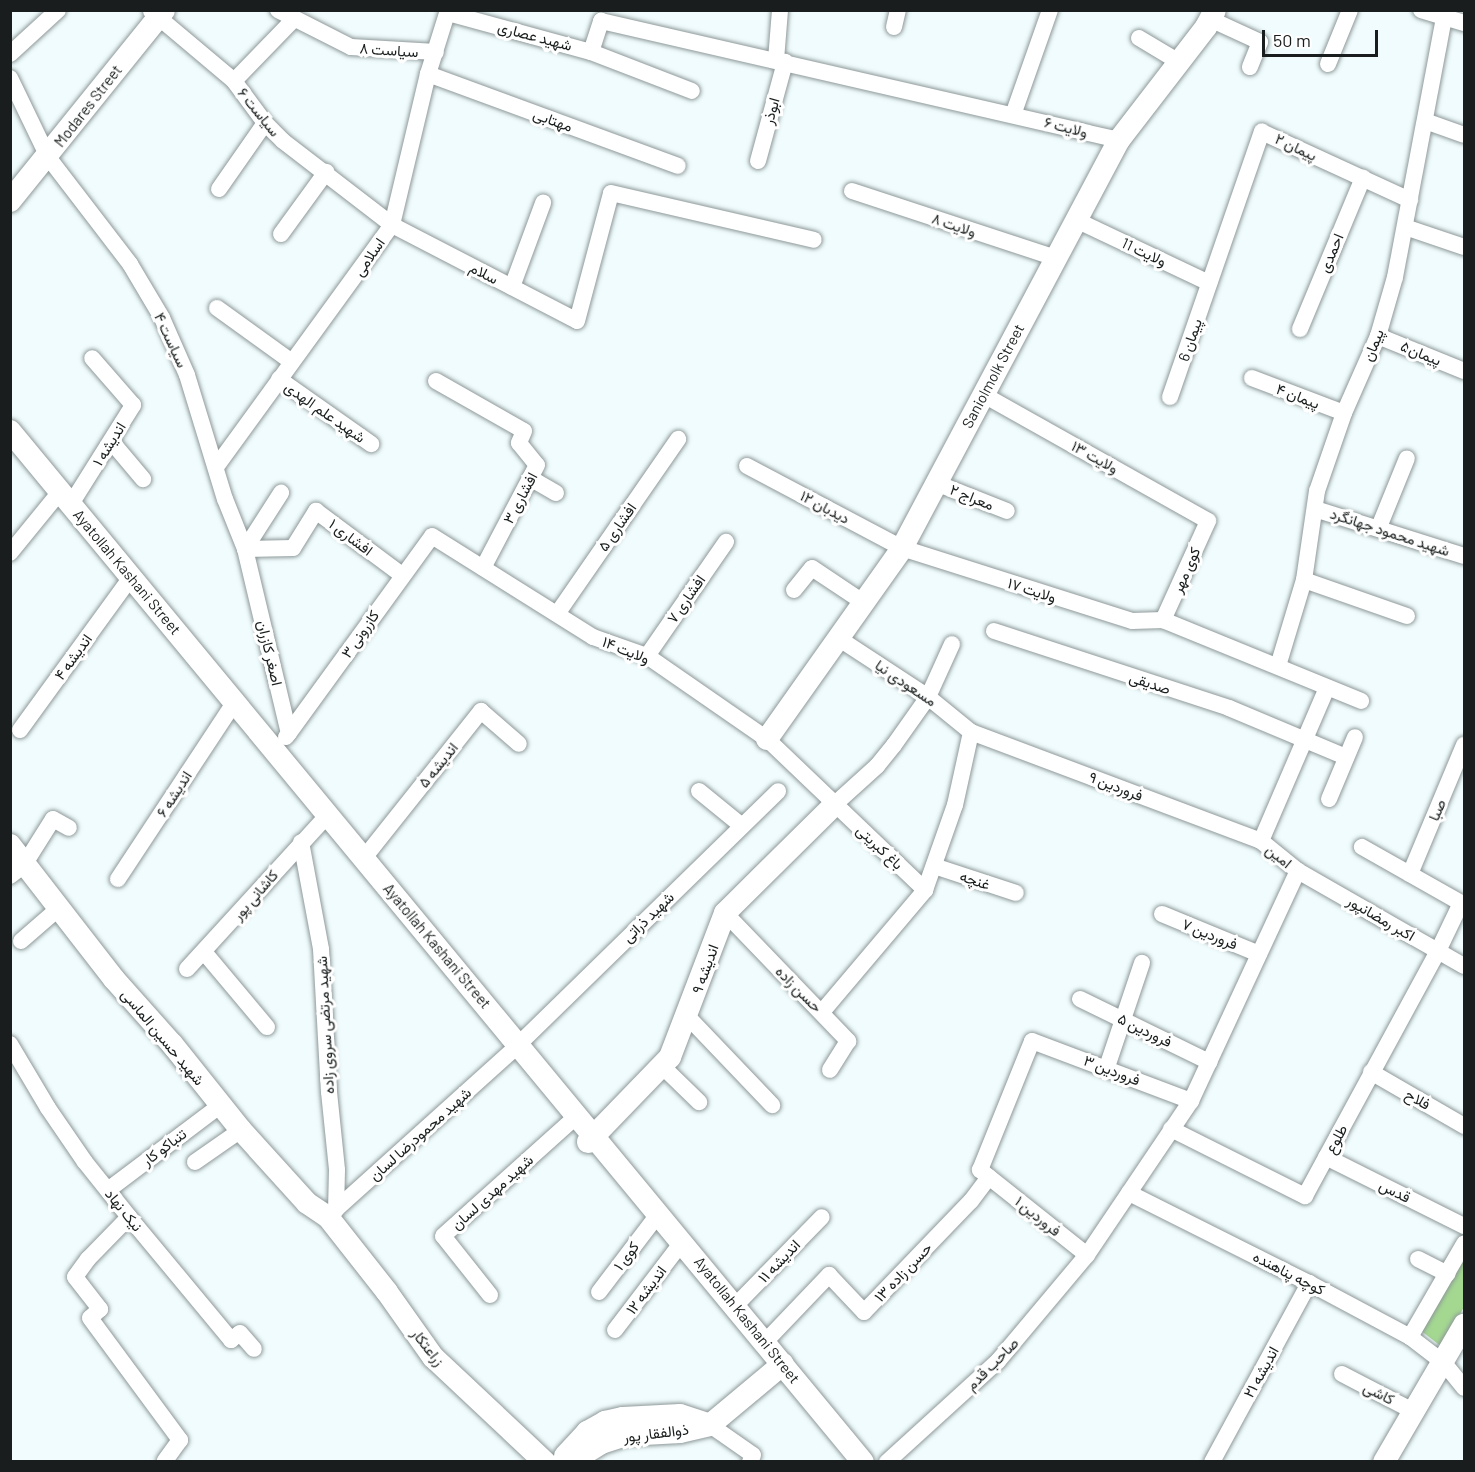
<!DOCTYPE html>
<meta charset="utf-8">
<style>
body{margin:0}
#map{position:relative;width:1475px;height:1472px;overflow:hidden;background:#f0fcfd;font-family:Barlow,Vazirmatn,sans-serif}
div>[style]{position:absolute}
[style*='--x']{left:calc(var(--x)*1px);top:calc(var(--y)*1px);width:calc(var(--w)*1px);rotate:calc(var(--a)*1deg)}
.green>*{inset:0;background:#a4d891}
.roads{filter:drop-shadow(0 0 2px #8e9899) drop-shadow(0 0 2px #8e9899)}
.street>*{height:16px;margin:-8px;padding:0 8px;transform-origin:8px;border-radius:8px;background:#fff}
.secondary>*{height:22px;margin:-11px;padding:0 11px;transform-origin:11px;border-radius:11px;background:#fff}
span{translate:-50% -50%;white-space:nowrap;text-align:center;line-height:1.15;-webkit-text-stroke:6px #fff;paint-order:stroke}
.street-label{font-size:15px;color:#191d1d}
.frame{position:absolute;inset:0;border:12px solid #191d1d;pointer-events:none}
.scale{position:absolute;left:1262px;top:30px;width:116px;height:27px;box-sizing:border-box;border:3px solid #191d1d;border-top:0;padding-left:8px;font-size:18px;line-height:21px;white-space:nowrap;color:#191d1d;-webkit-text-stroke:4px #fff;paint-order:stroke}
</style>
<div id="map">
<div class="green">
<i style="clip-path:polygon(1464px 1258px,1464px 1307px,1442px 1347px,1420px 1330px)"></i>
</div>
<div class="roads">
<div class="street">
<i style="--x:278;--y:10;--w:82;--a:26.9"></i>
<i style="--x:351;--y:47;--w:85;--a:3.4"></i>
<i style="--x:1421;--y:10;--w:45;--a:16.8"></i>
<i style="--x:151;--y:11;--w:109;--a:40.1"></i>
<i style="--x:234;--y:81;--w:52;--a:53.6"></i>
<i style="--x:265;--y:123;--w:25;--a:45"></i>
<i style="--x:283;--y:141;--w:138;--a:37.6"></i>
<i style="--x:392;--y:225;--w:208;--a:27.4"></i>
<i style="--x:577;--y:321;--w:132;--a:-75.1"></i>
<i style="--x:611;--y:193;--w:208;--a:13"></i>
<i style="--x:448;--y:13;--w:148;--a:15.3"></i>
<i style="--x:591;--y:52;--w:33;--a:-72"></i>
<i style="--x:601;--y:21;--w:531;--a:12.94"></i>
<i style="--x:1210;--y:19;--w:55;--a:24.7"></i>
<i style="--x:1260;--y:42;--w:27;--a:112"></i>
<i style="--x:894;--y:27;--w:17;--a:-77"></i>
<i style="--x:1139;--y:38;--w:47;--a:31"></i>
<i style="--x:591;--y:52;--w:108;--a:21.1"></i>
<i style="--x:10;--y:54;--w:65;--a:-42.5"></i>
<i style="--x:776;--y:60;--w:50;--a:-85.4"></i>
<i style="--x:1328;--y:64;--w:58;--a:-67.8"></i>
<i style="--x:428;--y:74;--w:266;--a:20.2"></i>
<i style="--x:10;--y:78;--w:88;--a:64.3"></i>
<i style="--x:48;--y:157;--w:135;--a:52.5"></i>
<i style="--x:130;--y:264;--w:63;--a:59.3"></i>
<i style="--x:162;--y:318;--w:62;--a:66.3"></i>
<i style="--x:187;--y:375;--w:130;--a:73"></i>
<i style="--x:225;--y:499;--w:54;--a:68.2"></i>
<i style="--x:245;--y:549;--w:189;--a:76.6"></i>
<i style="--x:289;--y:733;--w:5;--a:127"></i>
<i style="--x:234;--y:81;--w:86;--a:-45.9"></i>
<i style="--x:1013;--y:115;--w:111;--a:-70.6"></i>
<i style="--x:1425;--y:121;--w:41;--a:19.7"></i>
<i style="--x:758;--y:161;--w:103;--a:-74.7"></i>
<i style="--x:219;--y:189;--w:80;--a:-55.1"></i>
<i style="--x:852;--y:191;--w:215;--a:18.2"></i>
<i style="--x:1078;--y:221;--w:145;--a:25.3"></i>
<i style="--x:1405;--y:227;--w:62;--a:18.7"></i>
<i style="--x:281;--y:234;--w:77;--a:-54"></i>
<i style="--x:512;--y:287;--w:90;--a:-69.7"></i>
<i style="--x:217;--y:308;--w:92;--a:35.8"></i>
<i style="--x:1300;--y:329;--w:164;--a:-67.4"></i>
<i style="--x:1378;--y:336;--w:93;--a:22.1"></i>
<i style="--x:1252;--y:378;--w:98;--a:20.8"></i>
<i style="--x:279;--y:379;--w:113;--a:35.2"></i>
<i style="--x:436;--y:381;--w:101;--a:29.6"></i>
<i style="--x:524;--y:431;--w:13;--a:113"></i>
<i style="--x:519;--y:443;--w:28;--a:51"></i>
<i style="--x:537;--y:465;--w:116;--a:117.7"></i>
<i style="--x:982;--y:394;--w:259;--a:29.3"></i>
<i style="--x:1208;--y:521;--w:109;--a:114.4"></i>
<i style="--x:1170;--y:397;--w:281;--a:-70.9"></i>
<i style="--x:1262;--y:132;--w:163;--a:24.7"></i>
<i style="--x:111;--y:441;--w:50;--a:49.9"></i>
<i style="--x:747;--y:466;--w:175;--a:27.9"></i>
<i style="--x:902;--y:548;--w:241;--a:17.6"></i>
<i style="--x:1132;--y:621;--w:31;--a:-2"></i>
<i style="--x:1163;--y:620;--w:214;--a:22.2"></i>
<i style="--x:216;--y:467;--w:299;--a:-54"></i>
<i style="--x:392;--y:225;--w:155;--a:-76.6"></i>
<i style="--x:428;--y:74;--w:67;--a:-72.6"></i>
<i style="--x:530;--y:478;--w:30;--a:30"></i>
<i style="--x:936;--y:483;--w:76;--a:21.5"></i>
<i style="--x:71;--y:504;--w:117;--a:-57.9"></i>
<i style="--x:133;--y:405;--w:62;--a:-131.1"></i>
<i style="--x:1315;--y:509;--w:156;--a:17.5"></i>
<i style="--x:1379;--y:527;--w:74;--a:-67.9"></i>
<i style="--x:245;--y:549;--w:48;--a:-1.2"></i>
<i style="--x:293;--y:548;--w:44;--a:-58.1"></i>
<i style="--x:316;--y:511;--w:107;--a:36.7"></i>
<i style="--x:245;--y:549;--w:67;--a:-57.3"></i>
<i style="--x:10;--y:553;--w:70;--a:-50.8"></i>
<i style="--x:1304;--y:580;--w:109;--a:19.3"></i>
<i style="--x:794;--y:590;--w:28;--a:-51"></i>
<i style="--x:812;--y:568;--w:61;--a:33.7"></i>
<i style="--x:557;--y:614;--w:213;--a:-55.3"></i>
<i style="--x:994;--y:631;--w:247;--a:18.1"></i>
<i style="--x:1229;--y:708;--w:127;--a:22.7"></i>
<i style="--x:838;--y:638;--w:108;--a:33.2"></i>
<i style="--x:928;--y:697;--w:55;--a:39.1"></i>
<i style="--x:971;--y:732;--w:310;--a:20.6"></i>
<i style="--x:1261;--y:841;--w:48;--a:39"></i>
<i style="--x:1298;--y:871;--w:191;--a:29.8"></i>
<i style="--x:647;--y:656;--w:139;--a:-55.3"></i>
<i style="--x:1278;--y:666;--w:90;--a:-73.2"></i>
<i style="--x:1304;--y:580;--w:90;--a:-81.7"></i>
<i style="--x:1317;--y:491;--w:83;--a:-70.9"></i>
<i style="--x:1344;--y:413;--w:84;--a:-66.2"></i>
<i style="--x:1378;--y:336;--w:61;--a:-73.9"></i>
<i style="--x:1395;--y:277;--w:264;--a:-79.3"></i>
<i style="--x:20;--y:730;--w:180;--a:-54"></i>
<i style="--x:289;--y:733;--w:243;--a:-54"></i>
<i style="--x:432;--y:536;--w:190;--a:32.1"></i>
<i style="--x:593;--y:637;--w:57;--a:19.4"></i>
<i style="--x:647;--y:656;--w:146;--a:34.7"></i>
<i style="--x:767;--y:739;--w:219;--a:43.7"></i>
<i style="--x:699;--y:791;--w:55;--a:39.1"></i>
<i style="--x:1329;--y:799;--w:67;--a:-67.2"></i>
<i style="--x:835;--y:804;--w:57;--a:-42.1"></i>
<i style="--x:877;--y:766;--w:27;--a:-51"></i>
<i style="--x:894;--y:745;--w:59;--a:-54.7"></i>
<i style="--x:928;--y:697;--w:58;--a:-65.6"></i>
<i style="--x:1261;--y:841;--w:167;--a:-66.7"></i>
<i style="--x:301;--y:842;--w:109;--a:79.4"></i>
<i style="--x:321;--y:949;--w:143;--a:86.8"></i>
<i style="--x:329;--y:1092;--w:78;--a:84.1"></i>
<i style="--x:337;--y:1170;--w:40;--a:91.4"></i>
<i style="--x:364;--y:858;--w:188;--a:-51.5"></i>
<i style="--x:481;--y:711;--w:50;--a:41"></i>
<i style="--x:934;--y:866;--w:86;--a:18.2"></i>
<i style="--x:1410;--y:874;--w:140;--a:-67.3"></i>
<i style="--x:10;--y:876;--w:18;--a:-38"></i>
<i style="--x:24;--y:865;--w:54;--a:-57.8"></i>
<i style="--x:53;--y:819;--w:18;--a:29"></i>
<i style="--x:118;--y:879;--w:204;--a:-56.6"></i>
<i style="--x:725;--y:913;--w:178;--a:46.1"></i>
<i style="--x:848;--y:1041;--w:34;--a:122"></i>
<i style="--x:1162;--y:914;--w:105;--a:22.4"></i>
<i style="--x:21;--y:941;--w:50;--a:-41"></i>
<i style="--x:204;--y:952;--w:98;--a:50"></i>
<i style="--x:187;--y:969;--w:200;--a:-47.6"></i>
<i style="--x:1080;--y:999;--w:144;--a:26"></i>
<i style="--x:822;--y:1012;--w:160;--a:-49.8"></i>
<i style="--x:925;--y:890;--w:90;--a:-70.6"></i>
<i style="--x:955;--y:805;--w:75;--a:-77.6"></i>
<i style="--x:688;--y:1017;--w:122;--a:46.3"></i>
<i style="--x:10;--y:1044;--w:74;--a:59.3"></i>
<i style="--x:48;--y:1108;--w:65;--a:55.6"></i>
<i style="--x:85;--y:1162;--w:70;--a:51.3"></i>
<i style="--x:129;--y:1217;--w:160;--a:50.3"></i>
<i style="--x:231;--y:1340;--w:11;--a:-38"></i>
<i style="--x:240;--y:1333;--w:21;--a:49"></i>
<i style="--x:519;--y:1044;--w:362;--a:-44.3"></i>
<i style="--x:662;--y:1066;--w:52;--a:44.2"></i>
<i style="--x:1107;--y:1067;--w:110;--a:-71.4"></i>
<i style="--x:1371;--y:1072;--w:108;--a:30.1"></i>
<i style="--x:1171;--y:1129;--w:150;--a:26.6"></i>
<i style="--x:1305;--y:1196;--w:279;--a:-61.5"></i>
<i style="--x:1438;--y:951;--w:53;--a:-64.4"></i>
<i style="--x:1461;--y:903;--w:114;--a:-150.5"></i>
<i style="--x:1326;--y:1157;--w:154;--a:26.6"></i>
<i style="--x:195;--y:1162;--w:56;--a:-34.8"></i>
<i style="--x:108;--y:1190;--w:141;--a:-37"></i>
<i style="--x:1129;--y:1193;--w:201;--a:26.6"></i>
<i style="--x:1309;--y:1283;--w:115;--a:28.1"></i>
<i style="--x:1410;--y:1337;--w:43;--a:37.4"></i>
<i style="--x:1444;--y:1363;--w:32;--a:51"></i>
<i style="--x:333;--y:1212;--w:241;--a:-42"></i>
<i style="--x:129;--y:1217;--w:59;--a:134.3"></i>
<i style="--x:88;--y:1259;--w:22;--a:126"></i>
<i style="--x:75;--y:1277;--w:41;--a:52"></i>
<i style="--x:100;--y:1309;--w:13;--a:138"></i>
<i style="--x:90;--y:1318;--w:152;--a:53.6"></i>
<i style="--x:180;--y:1440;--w:26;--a:126"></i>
<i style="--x:1087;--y:1255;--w:137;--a:-141.5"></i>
<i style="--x:980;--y:1170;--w:139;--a:-68"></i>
<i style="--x:1032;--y:1041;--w:170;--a:20.7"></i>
<i style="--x:1418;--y:1259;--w:33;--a:27"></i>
<i style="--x:599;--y:1292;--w:89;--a:-52.7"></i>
<i style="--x:490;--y:1295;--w:75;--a:-128.5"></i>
<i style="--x:443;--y:1236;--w:172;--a:-41.9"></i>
<i style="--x:735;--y:1306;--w:124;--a:-45.7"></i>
<i style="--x:615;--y:1330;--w:102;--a:-52.6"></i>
<i style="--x:1410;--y:1337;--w:108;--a:-59.9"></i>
<i style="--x:765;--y:1342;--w:93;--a:-46.3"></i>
<i style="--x:829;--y:1275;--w:51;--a:46.6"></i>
<i style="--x:864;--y:1312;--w:154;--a:-46.1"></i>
<i style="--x:971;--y:1201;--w:30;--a:-53"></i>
<i style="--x:1342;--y:1374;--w:82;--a:27.5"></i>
<i style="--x:710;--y:1425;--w:52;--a:34.9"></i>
<i style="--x:753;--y:1455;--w:8;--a:113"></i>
<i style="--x:887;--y:1462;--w:150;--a:-42.3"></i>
<i style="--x:998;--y:1361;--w:138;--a:-50"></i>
<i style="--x:1087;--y:1255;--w:186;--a:-56"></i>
<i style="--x:1191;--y:1101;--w:254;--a:-65.1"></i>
<i style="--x:1212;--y:1462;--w:204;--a:-61.5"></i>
</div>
<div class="secondary">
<i style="--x:10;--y:201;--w:245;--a:-51.1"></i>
<i style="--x:10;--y:431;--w:1338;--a:50.4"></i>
<i style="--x:767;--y:739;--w:234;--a:-54.7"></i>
<i style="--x:902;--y:548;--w:462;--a:-62"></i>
<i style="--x:1119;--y:140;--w:143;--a:-52.4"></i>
<i style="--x:1206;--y:27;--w:19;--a:-62"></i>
<i style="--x:10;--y:845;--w:170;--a:52.2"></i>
<i style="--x:114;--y:979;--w:87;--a:48.3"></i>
<i style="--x:172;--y:1044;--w:110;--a:51.3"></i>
<i style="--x:241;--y:1130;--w:98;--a:47.9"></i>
<i style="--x:307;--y:1203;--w:25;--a:34"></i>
<i style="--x:328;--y:1217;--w:95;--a:51.8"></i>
<i style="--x:387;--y:1292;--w:80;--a:54.7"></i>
<i style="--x:433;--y:1357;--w:154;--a:43.2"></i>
<i style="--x:588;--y:1142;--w:118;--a:-46"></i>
<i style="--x:670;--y:1057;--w:154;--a:-69.1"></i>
<i style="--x:725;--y:913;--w:155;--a:-44.7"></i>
<i style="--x:565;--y:1456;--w:33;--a:-47"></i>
<i style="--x:587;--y:1432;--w:21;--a:-29"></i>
<i style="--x:605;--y:1422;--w:18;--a:-13"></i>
<i style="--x:623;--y:1418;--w:57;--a:-3"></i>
<i style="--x:680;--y:1415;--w:32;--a:18"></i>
<i style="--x:571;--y:1462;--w:36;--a:-32"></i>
<i style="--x:601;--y:1443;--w:26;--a:-18"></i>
<i style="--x:626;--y:1435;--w:54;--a:-3.2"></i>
<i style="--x:680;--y:1432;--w:31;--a:-13"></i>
<i style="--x:710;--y:1425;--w:95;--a:-39.9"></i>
<i style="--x:1384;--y:1462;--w:159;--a:-59.7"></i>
</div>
</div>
<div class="street-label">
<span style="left:535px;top:36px;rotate:15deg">شهید عصاری</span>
<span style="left:389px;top:50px;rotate:4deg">سیاست ۸</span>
<span style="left:88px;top:106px;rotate:-52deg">Modares Street</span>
<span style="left:771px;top:111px;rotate:-75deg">ابوذر</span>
<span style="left:259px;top:112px;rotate:51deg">سیاست ۶</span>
<span style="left:553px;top:120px;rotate:20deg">مهتابی</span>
<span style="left:1066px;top:127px;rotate:14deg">ولایت ۶</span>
<span style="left:1296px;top:147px;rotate:25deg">پیمان ۲</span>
<span style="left:954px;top:225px;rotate:18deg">ولایت ۸</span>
<span style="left:1144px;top:252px;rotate:25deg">ولایت 11</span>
<span style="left:1331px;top:253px;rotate:-67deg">احمدی</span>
<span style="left:369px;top:257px;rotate:-55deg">اسلامی</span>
<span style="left:484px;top:273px;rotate:27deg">سلام</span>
<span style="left:171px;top:340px;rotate:65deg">سیاست ۴</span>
<span style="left:1190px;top:340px;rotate:-71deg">پیمان 6</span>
<span style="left:1373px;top:345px;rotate:-68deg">پیمان</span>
<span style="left:1421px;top:353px;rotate:22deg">پیمان۵</span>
<span style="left:993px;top:376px;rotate:-62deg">Saniolmolk Street</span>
<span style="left:1298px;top:396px;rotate:21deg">پیمان ۴</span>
<span style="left:325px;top:412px;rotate:35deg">شهید علم الهدی</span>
<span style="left:109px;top:444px;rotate:-58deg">اندیشه ۱</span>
<span style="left:1095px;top:457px;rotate:29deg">ولایت ۱۳</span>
<span style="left:972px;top:497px;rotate:22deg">معراج ۲</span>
<span style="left:520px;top:498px;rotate:-62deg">افشاری ۳</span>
<span style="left:825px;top:507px;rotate:28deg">دیدبان ۱۲</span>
<span style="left:617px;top:527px;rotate:-55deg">افشاری ۵</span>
<span style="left:1390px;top:532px;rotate:18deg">شهید محمود جهانگرد</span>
<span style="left:351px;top:537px;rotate:37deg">افشاری ۱</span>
<span style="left:1186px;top:570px;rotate:-66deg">کوی مهر</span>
<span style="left:127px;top:572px;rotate:50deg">Ayatollah Kashani Street</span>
<span style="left:1032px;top:590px;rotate:18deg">ولایت ۱۷</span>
<span style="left:686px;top:599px;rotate:-55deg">افشاری ۷</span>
<span style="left:360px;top:634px;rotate:-55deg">کازرونی ۳</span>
<span style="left:626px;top:650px;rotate:22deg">ولایت ۱۴</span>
<span style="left:270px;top:653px;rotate:77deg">اصغر کازران</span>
<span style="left:73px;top:657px;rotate:-54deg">اندیشه ۴</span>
<span style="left:906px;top:683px;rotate:34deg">مسعودی نیا</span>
<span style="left:1150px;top:683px;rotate:18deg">صدیقی</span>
<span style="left:438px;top:765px;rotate:-51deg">اندیشه ۵</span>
<span style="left:1116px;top:786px;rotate:21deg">فروردین ۹</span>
<span style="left:174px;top:794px;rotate:-57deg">اندیشه ۶</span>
<span style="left:1437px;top:810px;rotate:-67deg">صبا</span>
<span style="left:880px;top:847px;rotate:43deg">باغ کبریتی</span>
<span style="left:1279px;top:856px;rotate:39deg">امین</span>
<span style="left:975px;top:880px;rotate:18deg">غنچه</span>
<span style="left:255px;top:895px;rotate:-49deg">کاشانی پور</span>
<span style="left:648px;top:917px;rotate:-44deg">شهید ذراتی</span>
<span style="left:1381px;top:918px;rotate:30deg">اکبر رمضانپور</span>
<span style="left:1210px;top:934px;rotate:22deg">فروردین ۷</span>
<span style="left:437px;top:946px;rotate:50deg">Ayatollah Kashani Street</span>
<span style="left:705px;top:969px;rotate:-70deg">اندیشه ۹</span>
<span style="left:799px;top:989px;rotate:45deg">حسن زاده</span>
<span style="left:325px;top:1025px;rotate:-93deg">شهید مرتضی سروی زاده</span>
<span style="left:1145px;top:1030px;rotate:26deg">فروردین ۵</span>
<span style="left:163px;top:1037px;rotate:50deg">شهید حسین الماسی</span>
<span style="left:1112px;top:1070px;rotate:21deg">فروردین ۳</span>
<span style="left:1418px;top:1099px;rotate:30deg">فلاح</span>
<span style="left:420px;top:1134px;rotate:-42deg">شهید محمودرضا لسان</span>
<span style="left:1336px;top:1139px;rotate:-62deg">طلوع</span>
<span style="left:164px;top:1147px;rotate:-37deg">تنباکو کار</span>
<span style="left:1395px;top:1191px;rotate:27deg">قدس</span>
<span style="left:492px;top:1192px;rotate:-42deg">شهید مهدی لسان</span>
<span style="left:124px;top:1210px;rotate:51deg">نیک نهاد</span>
<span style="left:1038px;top:1216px;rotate:39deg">فروردین ۱</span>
<span style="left:626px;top:1256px;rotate:-53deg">کوی ۱</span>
<span style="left:779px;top:1261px;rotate:-46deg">اندیشه ۱۱</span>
<span style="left:903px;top:1272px;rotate:-46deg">حسن زاده ۱۳</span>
<span style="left:1289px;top:1273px;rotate:27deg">کوچه پناهنده</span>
<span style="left:646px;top:1290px;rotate:-53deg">اندیشه ۱۲</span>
<span style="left:747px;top:1320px;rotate:51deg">Ayatollah Kashani Street</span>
<span style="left:428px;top:1347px;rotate:52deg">زراعتکار</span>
<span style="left:992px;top:1364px;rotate:-45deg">صاحب قدم</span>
<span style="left:1261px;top:1372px;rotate:-61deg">اندیشه ۲۱</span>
<span style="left:1379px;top:1393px;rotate:27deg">کاشی</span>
<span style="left:656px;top:1433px;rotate:-7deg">ذوالفقار پور</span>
</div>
<div class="frame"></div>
<div class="scale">50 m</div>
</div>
